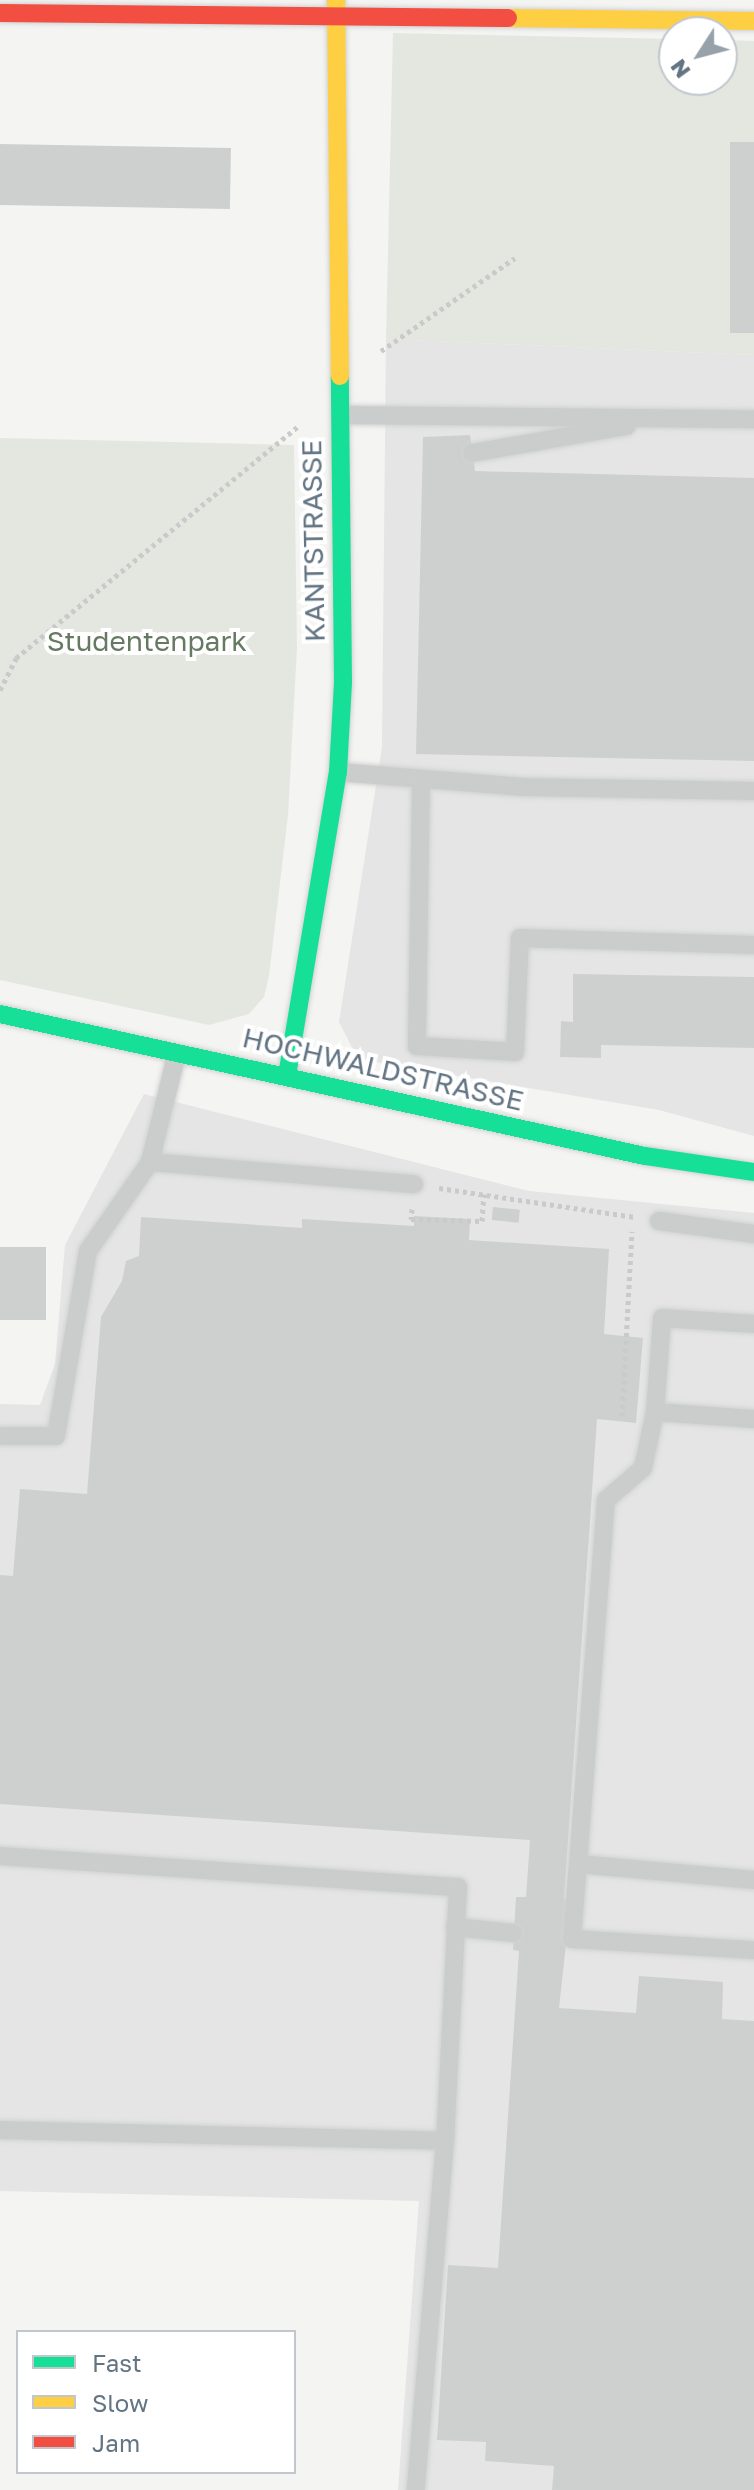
<!DOCTYPE html>
<style>
body{margin:0}
#map{position:relative;width:754px;height:2490px;overflow:hidden;background:#f4f4f2;font-family:"Golos Text",sans-serif}
div>[style]{position:absolute}
[style*='--x']{left:calc(var(--x)*1px);top:calc(var(--y)*1px);width:calc(var(--w)*1px);rotate:calc(var(--a)*1deg)}
.built>*{inset:0;background:#e4e5e4}
.green>*{inset:0;background:#e4e7e0}
.building>*{inset:0;background:#ced0d0;transform-origin:0 0}
.path>*{height:5px;margin-top:-2.5px;transform-origin:0;background:repeating-linear-gradient(90deg,#cacaca 0 4px,transparent 0 8px)}
.roads{filter:drop-shadow(0 0 2px #d0d2d2) drop-shadow(0 0 2px #d0d2d2)}
.lane>*{height:18px;margin:-9px;padding:0 9px;transform-origin:9px;border-radius:9px;background:#cbcdcd}
.fast>*{height:18px;margin:-9px;padding:0 9px;transform-origin:9px;border-radius:9px;background:#16e098}
.slow>*{height:18px;margin:-9px;padding:0 9px;transform-origin:9px;border-radius:9px;background:#ffcf43}
.jam>*{height:18px;margin:-9px;padding:0 9px;transform-origin:9px;border-radius:9px;background:#f24e42}
span{translate:-50% -50%;white-space:nowrap;text-align:center;line-height:1.15;-webkit-text-stroke:8px #fff;paint-order:stroke}
.street-label{font-size:28px;color:#637483}
.park-label{font-size:28px;color:#667a62}
.legend{position:absolute;left:16px;top:2330px;width:280px;height:144px;box-sizing:border-box;background:#fff;border:2px solid #c1c7cd;margin:0;padding:10px 14px;list-style:none;font-size:24px;color:#637483}
.legend li{display:flex;align-items:center;gap:16px;height:40px}
.legend b{width:40px;border:2px solid #c1c7cd}
.north{position:absolute;left:658px;top:16px;width:80px;height:80px;box-sizing:border-box;background:#fff;border:2px solid #c1c7cd;border-radius:50%;rotate:234deg;font-size:22px;font-weight:700;line-height:32px;text-align:center;color:#637483}
.north::after{content:'';display:block;margin:auto;width:28px;height:36px;background:#96a1aa;clip-path:polygon(50% 0,100% 100%,50% 72%,0 100%)}
</style>
<div id="map">
<div class="built">
<i style="clip-path:polygon(386px 339px,754px 355px,754px 1136px,659px 1110px,358px 1059px,339px 1022px,382px 747px)"></i>
<i style="clip-path:polygon(144px 1094px,529px 1191px,754px 1213px,754px 2490px,398px 2490px,419px 2201px,0 2191px,0 1404px,40px 1405px,55px 1364px,65px 1245px)"></i>
</div>
<div class="green">
<i style="clip-path:polygon(393px 33px,674px 39px,674px 80px,722px 80px,722px 40px,754px 41px,754px 355px,386px 339px)"></i>
<i style="clip-path:polygon(0 438px,294px 445px,297px 648px,288px 815px,269px 976px,264px 997px,249px 1014px,209px 1025px,0 980px)"></i>
</div>
<div class="building">
<i style="left:730px;top:142px;width:24px;height:191px"></i>
<i style="left:0;top:144px;width:231px;height:61px;rotate:1deg"></i>
<i style="clip-path:polygon(470px 435px,475px 471px,754px 478px,754px 761px,416px 754px,423px 437px)"></i>
<i style="clip-path:polygon(573px 974px,754px 977px,754px 1048px,601px 1045px,601px 1058px,560px 1057px,561px 1021px,573px 1022px)"></i>
<i style="left:493px;top:1207px;width:27px;height:13px;rotate:6deg"></i>
<i style="clip-path:polygon(414px 1216px,470px 1219px,469px 1240px,609px 1249px,604px 1334px,643px 1338px,636px 1423px,597px 1419px,564px 1899px,571px 1899px,559px 2008px,636px 2013px,639px 1976px,723px 1982px,722px 2019px,754px 2021px,754px 2490px,552px 2490px,554px 2466px,485px 2461px,486px 2442px,437px 2440px,448px 2265px,498px 2268px,519px 1951px,513px 1950px,516px 1897px,526px 1897px,530px 1840px,0 1804px,0 1575px,13px 1576px,20px 1489px,87px 1494px,101px 1317px,122px 1281px,126px 1261px,139px 1256px,141px 1217px,302px 1228px,302px 1219px,414px 1226px)"></i>
<i style="left:46px;top:1247px;width:73px;height:46px;rotate:90deg"></i>
</div>
<div class="path">
<i style="--x:381;--y:351;--w:163;--a:-34.8"></i>
<i style="--x:0;--y:690;--w:36;--a:-63"></i>
<i style="--x:16;--y:658;--w:365;--a:-39.4"></i>
<i style="--x:439;--y:1188;--w:198;--a:8.4"></i>
<i style="--x:412;--y:1209;--w:10;--a:96"></i>
<i style="--x:411;--y:1219;--w:71;--a:1.6"></i>
<i style="--x:482;--y:1221;--w:27;--a:-86"></i>
<i style="--x:622;--y:1416;--w:185;--a:-86.9"></i>
</div>
<div class="roads">
<div class="lane">
<i style="--x:341;--y:415;--w:413;--a:0.6"></i>
<i style="--x:472;--y:453;--w:157;--a:-9.9"></i>
<i style="--x:338;--y:772;--w:186;--a:4.6"></i>
<i style="--x:523;--y:787;--w:231;--a:1"></i>
<i style="--x:421;--y:782;--w:264;--a:90.9"></i>
<i style="--x:417;--y:1046;--w:98;--a:3.5"></i>
<i style="--x:515;--y:1052;--w:114;--a:-87.5"></i>
<i style="--x:520;--y:938;--w:234;--a:1.7"></i>
<i style="--x:150;--y:1162;--w:265;--a:4.8"></i>
<i style="--x:659;--y:1221;--w:96;--a:7.8"></i>
<i style="--x:655;--y:1412;--w:94;--a:-85.7"></i>
<i style="--x:662;--y:1318;--w:92;--a:3.7"></i>
<i style="--x:754;--y:1419;--w:99;--a:-176"></i>
<i style="--x:655;--y:1412;--w:57;--a:102.1"></i>
<i style="--x:643;--y:1468;--w:49;--a:139.1"></i>
<i style="--x:606;--y:1500;--w:365;--a:94.4"></i>
<i style="--x:578;--y:1864;--w:177;--a:5.2"></i>
<i style="--x:0;--y:1436;--w:56;--a:0"></i>
<i style="--x:56;--y:1436;--w:188;--a:-80.2"></i>
<i style="--x:88;--y:1251;--w:108;--a:-55.1"></i>
<i style="--x:150;--y:1162;--w:112;--a:-76.1"></i>
<i style="--x:0;--y:1856;--w:459;--a:3.9"></i>
<i style="--x:458;--y:1887;--w:254;--a:92.9"></i>
<i style="--x:445;--y:2141;--w:350;--a:94.8"></i>
<i style="--x:578;--y:1864;--w:75;--a:94.6"></i>
<i style="--x:572;--y:1939;--w:182;--a:3.5"></i>
<i style="--x:455;--y:1927;--w:58;--a:5.9"></i>
<i style="--x:0;--y:2130;--w:445;--a:1.4"></i>
</div>
<div class="fast">
<i style="--x:0;--y:1014;--w:660;--a:12.42"></i>
<i style="--x:645;--y:1156;--w:110;--a:8.4"></i>
<i style="--x:287;--y:1076;--w:308;--a:-80.5"></i>
<i style="--x:338;--y:772;--w:90;--a:-86.8"></i>
<i style="--x:343;--y:682;--w:306;--a:-90.6"></i>
</div>
<div class="slow">
<i style="--x:336;--y:0;--w:376;--a:89.4"></i>
<i style="--x:508;--y:18;--w:246;--a:0.7"></i>
</div>
<div class="jam">
<i style="--x:0;--y:13;--w:508;--a:0.56"></i>
</div>
</div>
<div class="street-label">
<span style="left:313px;top:541px;rotate:-91deg">KANTSTRASSE</span>
<span style="left:383px;top:1069px;rotate:13deg">HOCHWALDSTRASSE</span>
</div>
<div class="park-label">
<span style="left:147px;top:641px">Studentenpark</span>
</div>
<ul class="legend">
<li><b style="height:10px;background:#16e098"></b>Fast</li>
<li><b style="height:10px;background:#ffcf43"></b>Slow</li>
<li><b style="height:10px;background:#f24e42"></b>Jam</li>
</ul>
<div class="north">N</div>
</div>
